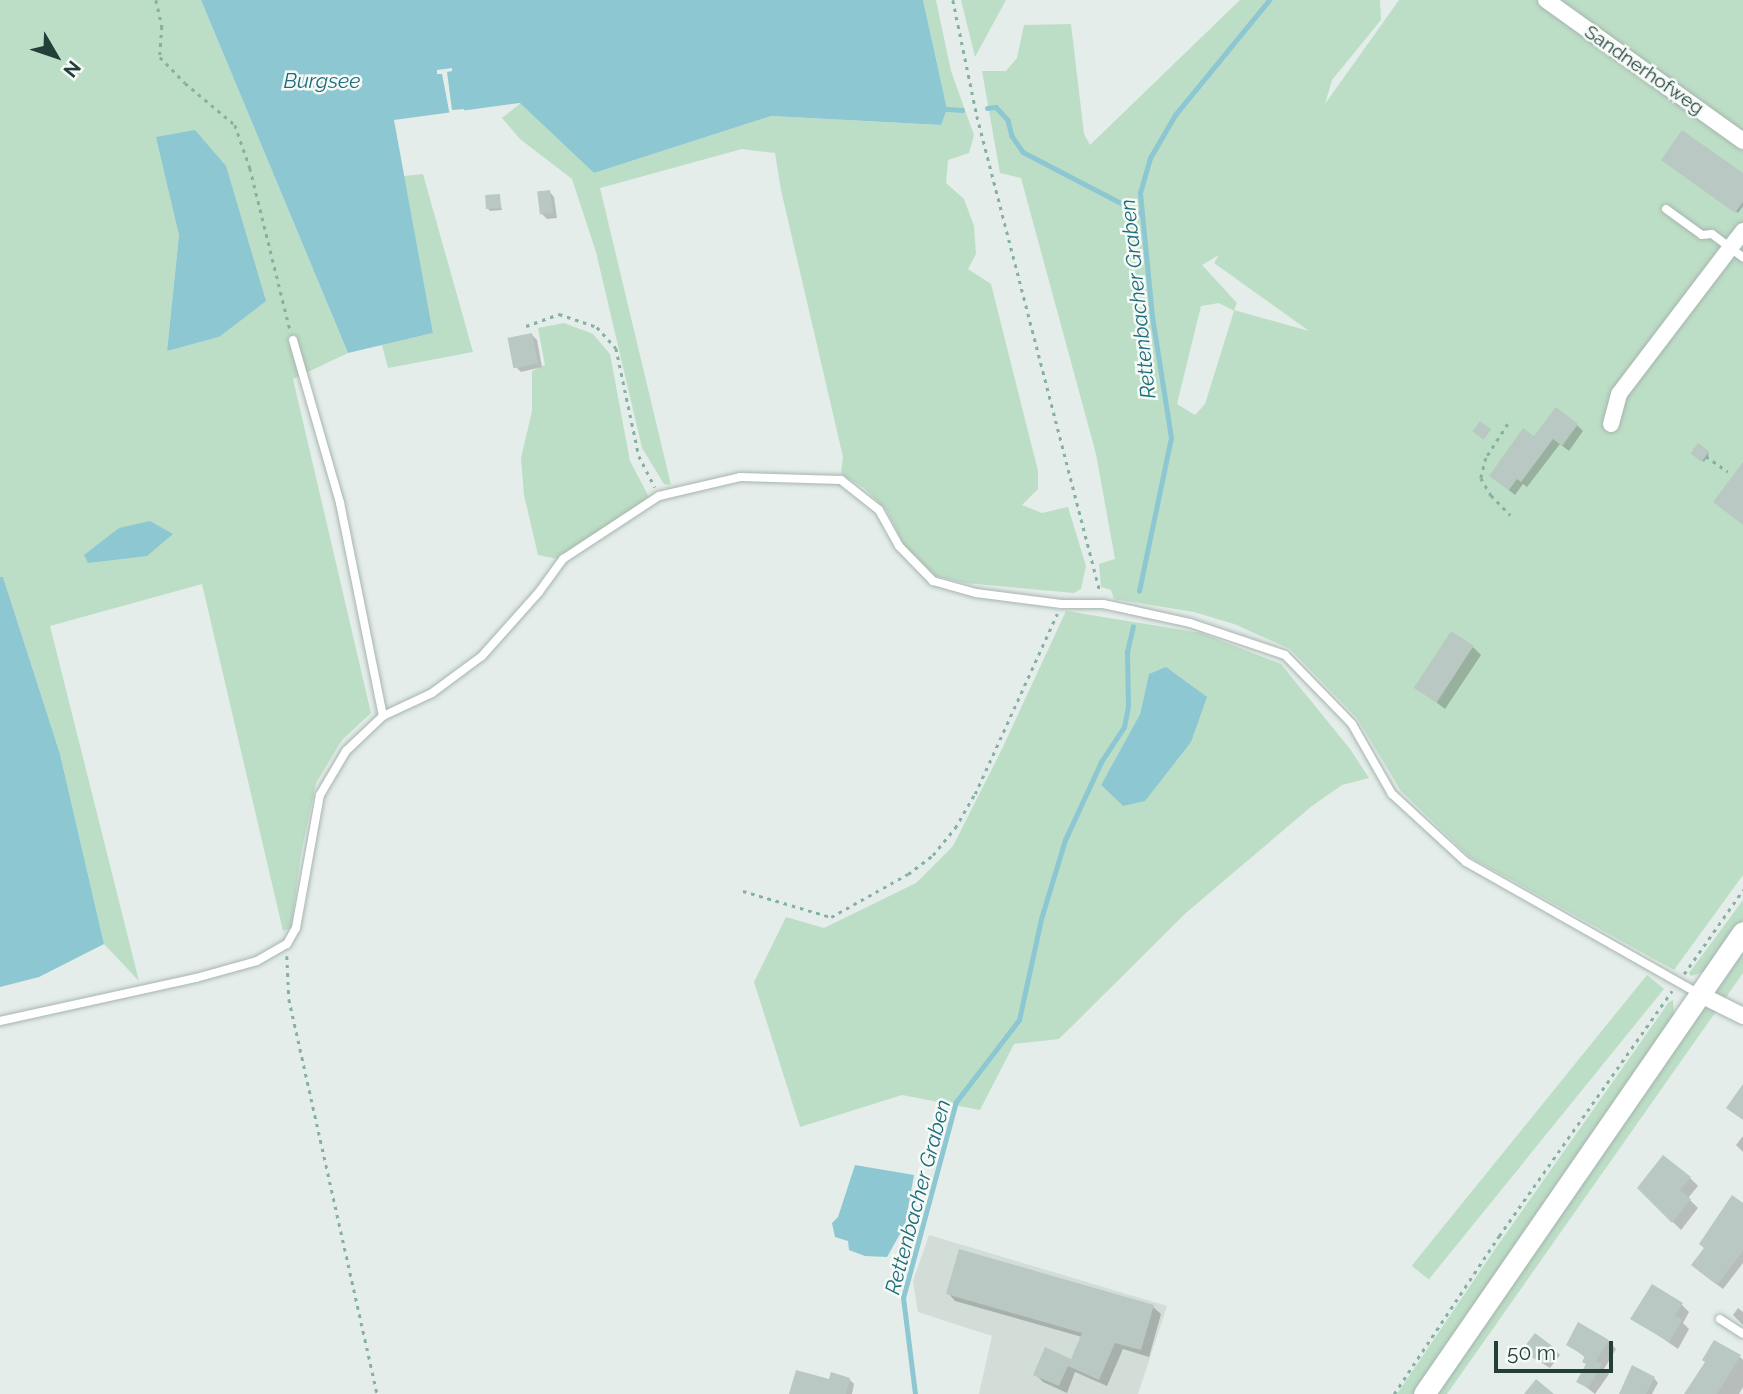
<!DOCTYPE html>
<style>
body{margin:0}
#map{position:relative;width:1743px;height:1394px;overflow:hidden;background:#e4ede9;font-family:Raleway,sans-serif}
div>[style]{position:absolute}
[style*='--x']{left:calc(var(--x)*1px);top:calc(var(--y)*1px);width:calc(var(--w)*1px);rotate:calc(var(--a)*1deg)}
.built>*{inset:0;background:#d2ddd8}
.green>*{inset:0;background:#bddec6;transform-origin:0 0}
.water>*{inset:0;background:#8dc7d2}
.pier>*{inset:0;background:#e4ede9}
.shadow>*{inset:0;background:#0003}
.stream>*{height:4.5px;margin:-2.25px;padding:0 2.25px;transform-origin:2.25px;border-radius:2.25px;background:#8dc7d2}
.building>*{inset:0;background:#b9c8c2;transform-origin:0 0}
.path>*{height:2.5px;margin-top:-1.25px;transform-origin:0;background:repeating-linear-gradient(90deg,#85b1a3 0 3.5px,transparent 0 8.5px)}
.roads{filter:drop-shadow(0 0 2px #a6b5b0) drop-shadow(0 0 2px #a6b5b0)}
.lane>*{height:8px;margin:-4px;padding:0 4px;transform-origin:4px;border-radius:4px;background:#fff}
.street>*{height:16px;margin:-8px;padding:0 8px;transform-origin:8px;border-radius:8px;background:#fff}
.secondary>*{height:21px;margin:-10.5px;padding:0 10.5px;transform-origin:10.5px;border-radius:10.5px;background:#fff}
span{translate:-50% -50%;white-space:nowrap;text-align:center;line-height:1.15;-webkit-text-stroke:5px #f5faf7;paint-order:stroke}
.street-label{font-size:19px;color:#233f38}
.water-label{font-size:21px;color:#1d6b7b;font-style:italic}
.north{position:absolute;left:21px;top:21px;width:70px;height:70px;-webkit-text-stroke:5px #f5faf7;paint-order:stroke;rotate:129deg;font-size:19px;font-weight:700;line-height:28px;text-align:center;color:#233f38}
.north::after{content:'';display:block;margin:auto;width:24px;height:32px;background:#233f38;clip-path:polygon(50% 0,100% 100%,50% 72%,0 100%)}
.scale{position:absolute;left:1494px;top:1341px;width:119px;height:32px;box-sizing:border-box;border:4px solid #233f38;border-top:0;padding-left:9px;font-size:21px;line-height:24px;white-space:nowrap;color:#233f38;-webkit-text-stroke:5px #f5faf7;paint-order:stroke}
</style>
<div id="map">
<div class="built">
<i style="clip-path:polygon(929px 1235px,1167px 1306px,1138px 1394px,979px 1394px,992px 1336px,918px 1312px,913px 1281px)"></i>
</div>
<div class="green">
<i style="clip-path:polygon(evenodd,0 0,201px 0,348px 353px,293px 379px,371px 713px,342px 740px,316px 783px,301px 854px,291px 928px,283px 931px,202px 584px,50px 626px,139px 981px,104px 944px,60px 754px,3px 577px,0 577px,0 0,179px 235px,219px 337px,167px 351px,179px 235px)"></i>
<i style="clip-path:polygon(923px 0,936px 0,951px 71px,974px 135px,969px 153px,948px 160px,946px 183px,964px 199px,974px 226px,976px 254px,968px 269px,991px 284px,1038px 471px,1038px 489px,1022px 505px,1042px 513px,1068px 507px,1086px 566px,1081px 589px,1074px 593px,965px 583px,935px 576px,905px 547px,887px 511px,864px 488px,841px 474px,843px 457px,781px 190px,775px 153px,742px 149px,600px 188px,671px 485px,664px 484px,642px 448px,596px 252px,572px 179px,520px 139px,502px 118px,521px 103px,594px 173px,771px 116px,940px 125px,947px 109px)"></i>
<i style="clip-path:polygon(961px 0,1006px 0,975px 57px)"></i>
<i style="clip-path:polygon(evenodd,1240px 0,1380px 0,1381px 20px,1332px 80px,1325px 104px,1399px 0,1743px 0,1743px 875px,1674px 970px,1470px 857px,1401px 791px,1357px 718px,1290px 649px,1234px 624px,1194px 612px,1114px 599px,1111px 590px,1101px 587px,1099px 564px,1115px 559px,1096px 454px,1021px 178px,1000px 173px,982px 71px,1006px 71px,1017px 58px,1024px 25px,1071px 24px,1084px 134px,1090px 145px,1240px 0,1219px 255px,1214px 263px,1309px 331px,1234px 310px,1237px 303px,1202px 265px,1219px 255px,1240px 0,1219px 303px,1234px 311px,1205px 404px,1195px 415px,1177px 404px,1201px 306px,1219px 303px)"></i>
<i style="clip-path:polygon(423px 174px,473px 352px,388px 368px,382px 345px,433px 333px,404px 176px)"></i>
<i style="clip-path:polygon(564px 323px,593px 334px,610px 354px,630px 461px,649px 497px,558px 559px,538px 555px,524px 495px,521px 458px,532px 411px,532px 371px,545px 365px,538px 328px)"></i>
<i style="clip-path:polygon(evenodd,1066px 611px,1201px 633px,1281px 664px,1350px 749px,1369px 778px,1342px 785px,1312px 806px,1187px 912px,1059px 1039px,1014px 1044px,980px 1110px,902px 1095px,800px 1127px,754px 982px,786px 917px,824px 928px,916px 883px,953px 846px,1002px 749px,1066px 611px,1149px 674px,1123px 806px,1101px 785px,1140px 714px,1149px 674px)"></i>
<i style="clip-path:polygon(1743px 900px,1743px 920px,1706px 971px,1691px 976px,1689px 973px)"></i>
<i style="clip-path:polygon(1743px 952px,1743px 973px,1447px 1394px,1437px 1394px)"></i>
<i style="left:1647px;top:975px;width:22px;height:374px;rotate:39deg"></i>
<i style="clip-path:polygon(1673px 1000px,1674px 1016px,1414px 1394px,1397px 1394px,1493px 1252px,1669px 1002px)"></i>
</div>
<div class="water">
<i style="clip-path:polygon(201px 0,923px 0,947px 109px,941px 125px,771px 116px,594px 173px,520px 103px,394px 120px,433px 333px,348px 353px)"></i>
<i style="clip-path:polygon(195px 130px,226px 166px,266px 301px,219px 337px,167px 351px,179px 235px,156px 137px)"></i>
<i style="clip-path:polygon(150px 521px,173px 534px,147px 556px,88px 563px,84px 555px,119px 528px)"></i>
<i style="clip-path:polygon(0 577px,3px 577px,60px 754px,104px 944px,39px 977px,0 987px)"></i>
<i style="clip-path:polygon(1166px 667px,1207px 697px,1191px 742px,1145px 801px,1123px 806px,1101px 785px,1140px 714px,1149px 674px)"></i>
<i style="clip-path:polygon(855px 1165px,914px 1175px,905px 1225px,887px 1257px,865px 1256px,849px 1250px,848px 1241px,835px 1237px,832px 1223px,838px 1217px)"></i>
</div>
<div class="pier">
<i style="clip-path:polygon(452px 68px,452px 71px,447px 72px,452px 110px,464px 109px,465px 114px,450px 116px,442px 74px,437px 74px,437px 70px)"></i>
</div>
<div class="shadow">
<i style="clip-path:polygon(1665px 162px,1743px 176px,1743px 206px,1738px 213px)"></i>
<i style="clip-path:polygon(549px 191px,554px 197px,557px 218px,547px 219px,542px 214px)"></i>
<i style="clip-path:polygon(499px 196px,502px 210px,490px 211px,488px 209px)"></i>
<i style="clip-path:polygon(532px 335px,537px 340px,542px 367px,521px 372px,516px 367px)"></i>
<i style="clip-path:polygon(1577px 425px,1583px 431px,1569px 451px,1560px 444px,1527px 487px,1523px 484px,1515px 495px,1491px 476px,1534px 439px)"></i>
<i style="clip-path:polygon(1699px 446px,1709px 454px,1704px 462px,1695px 455px)"></i>
<i style="clip-path:polygon(1473px 647px,1481px 655px,1445px 709px,1415px 686px)"></i>
<i style="clip-path:polygon(1743px 1136px,1743px 1152px,1736px 1145px)"></i>
<i style="clip-path:polygon(1690px 1178px,1698px 1186px,1688px 1198px,1698px 1208px,1681px 1230px,1639px 1188px)"></i>
<i style="clip-path:polygon(1743px 1202px,1743px 1263px,1723px 1289px,1699px 1271px)"></i>
<i style="clip-path:polygon(948px 1293px,1153px 1307px,1161px 1314px,1149px 1357px,1123px 1349px,1107px 1386px,1075px 1372px,1067px 1393px,1043px 1382px,1036px 1375px,1072px 1361px,1082px 1337px,955px 1301px)"></i>
<i style="clip-path:polygon(1681px 1304px,1689px 1312px,1683px 1323px,1689px 1329px,1678px 1349px,1633px 1318px)"></i>
<i style="clip-path:polygon(1738px 1308px,1743px 1312px,1743px 1325px,1733px 1315px)"></i>
<i style="clip-path:polygon(1608px 1341px,1616px 1349px,1604px 1369px,1609px 1374px,1595px 1394px,1578px 1381px,1588px 1365px,1586px 1358px,1568px 1344px)"></i>
<i style="clip-path:polygon(1555px 1350px,1560px 1355px,1550px 1368px,1523px 1351px)"></i>
<i style="clip-path:polygon(1740px 1357px,1743px 1360px,1743px 1387px,1739px 1394px,1686px 1394px)"></i>
<i style="clip-path:polygon(1654px 1378px,1658px 1383px,1652px 1394px,1620px 1394px)"></i>
<i style="clip-path:polygon(849px 1379px,854px 1384px,852px 1394px,791px 1394px,830px 1381px)"></i>
</div>
<div class="stream">
<i style="--x:987;--y:108;--w:9;--a:-6"></i>
<i style="--x:996;--y:107;--w:18;--a:47"></i>
<i style="--x:1008;--y:120;--w:16;--a:76"></i>
<i style="--x:1012;--y:136;--w:19;--a:55"></i>
<i style="--x:1023;--y:152;--w:134;--a:27.5"></i>
<i style="--x:947;--y:109;--w:15;--a:4"></i>
<i style="--x:1139;--y:591;--w:156;--a:-78.2"></i>
<i style="--x:1171;--y:438;--w:123;--a:-98.9"></i>
<i style="--x:1152;--y:316;--w:124;--a:-95.6"></i>
<i style="--x:1140;--y:193;--w:36;--a:-74"></i>
<i style="--x:1150;--y:158;--w:50;--a:-59.8"></i>
<i style="--x:1175;--y:115;--w:149;--a:-50.7"></i>
<i style="--x:915;--y:1394;--w:97;--a:-97.1"></i>
<i style="--x:903;--y:1298;--w:203;--a:-74.9"></i>
<i style="--x:956;--y:1102;--w:103;--a:-52.5"></i>
<i style="--x:1019;--y:1020;--w:103;--a:-77.7"></i>
<i style="--x:1041;--y:919;--w:83;--a:-73.1"></i>
<i style="--x:1065;--y:840;--w:86;--a:-65.2"></i>
<i style="--x:1101;--y:762;--w:42;--a:-56.7"></i>
<i style="--x:1124;--y:727;--w:21;--a:-79"></i>
<i style="--x:1128;--y:706;--w:54;--a:-91.1"></i>
<i style="--x:1127;--y:652;--w:26;--a:-77"></i>
</div>
<div class="building">
<i style="clip-path:polygon(1682px 130px,1743px 173px,1743px 202px,1735px 213px,1661px 160px)"></i>
<i style="left:550px;top:190px;width:23px;height:13px;rotate:83deg"></i>
<i style="left:500px;top:194px;width:14px;height:15px;rotate:86deg"></i>
<i style="left:532px;top:333px;width:31px;height:25px;rotate:79deg"></i>
<i style="clip-path:polygon(1556px 407px,1578px 424px,1562px 446px,1553px 439px,1521px 482px,1517px 479px,1509px 490px,1489px 476px,1523px 428px,1534px 436px)"></i>
<i style="left:1480px;top:421px;width:14px;height:13px;rotate:36deg"></i>
<i style="left:1698px;top:443px;width:14px;height:13px;rotate:36deg"></i>
<i style="clip-path:polygon(1743px 462px,1743px 525px,1713px 502px)"></i>
<i style="left:1451px;top:631px;width:27px;height:68px;rotate:33deg"></i>
<i style="clip-path:polygon(1743px 1084px,1743px 1120px,1726px 1108px)"></i>
<i style="clip-path:polygon(1663px 1155px,1691px 1177px,1680px 1190px,1691px 1199px,1672px 1223px,1637px 1188px)"></i>
<i style="clip-path:polygon(1732px 1195px,1743px 1203px,1743px 1251px,1717px 1285px,1691px 1265px,1704px 1248px,1699px 1244px)"></i>
<i style="clip-path:polygon(959px 1249px,1154px 1305px,1141px 1350px,1115px 1343px,1099px 1380px,1068px 1366px,1059px 1386px,1033px 1375px,1045px 1347px,1071px 1359px,1082px 1333px,946px 1294px)"></i>
<i style="clip-path:polygon(1652px 1284px,1683px 1303px,1675px 1315px,1682px 1320px,1669px 1342px,1630px 1319px)"></i>
<i style="clip-path:polygon(1578px 1322px,1609px 1340px,1596px 1361px,1602px 1364px,1588px 1388px,1576px 1382px,1586px 1364px,1582px 1362px,1585px 1356px,1566px 1345px)"></i>
<i style="clip-path:polygon(1535px 1333px,1556px 1349px,1544px 1364px,1521px 1351px)"></i>
<i style="clip-path:polygon(1714px 1340px,1741px 1355px,1717px 1394px,1684px 1394px,1705px 1362px,1702px 1360px)"></i>
<i style="clip-path:polygon(1632px 1365px,1655px 1377px,1646px 1394px,1619px 1394px)"></i>
<i style="clip-path:polygon(796px 1370px,829px 1379px,831px 1372px,850px 1378px,846px 1394px,789px 1394px)"></i>
<i style="clip-path:polygon(1536px 1379px,1554px 1394px,1524px 1394px)"></i>
</div>
<div class="path">
<i style="--x:156;--y:0;--w:27;--a:77"></i>
<i style="--x:162;--y:26;--w:31;--a:94"></i>
<i style="--x:160;--y:57;--w:36;--a:46"></i>
<i style="--x:185;--y:83;--w:65;--a:40"></i>
<i style="--x:235;--y:125;--w:46;--a:70.8"></i>
<i style="--x:250;--y:168;--w:167;--a:76.1"></i>
<i style="--x:953;--y:0;--w:118;--a:78.3"></i>
<i style="--x:977;--y:116;--w:491;--a:75.5"></i>
<i style="--x:526;--y:326;--w:35;--a:-20"></i>
<i style="--x:559;--y:314;--w:40;--a:18.9"></i>
<i style="--x:597;--y:327;--w:28;--a:48"></i>
<i style="--x:616;--y:348;--w:110;--a:78"></i>
<i style="--x:639;--y:456;--w:35;--a:63"></i>
<i style="--x:1508;--y:424;--w:40;--a:122.9"></i>
<i style="--x:1486;--y:458;--w:21;--a:104"></i>
<i style="--x:1481;--y:478;--w:20;--a:60"></i>
<i style="--x:1491;--y:495;--w:28;--a:46"></i>
<i style="--x:1706;--y:456;--w:27;--a:36"></i>
<i style="--x:743;--y:891;--w:92;--a:16.5"></i>
<i style="--x:831;--y:917;--w:88;--a:-29.2"></i>
<i style="--x:908;--y:874;--w:31;--a:-37"></i>
<i style="--x:933;--y:855;--w:35;--a:-51"></i>
<i style="--x:955;--y:828;--w:39;--a:-60"></i>
<i style="--x:975;--y:794;--w:198;--a:-65.5"></i>
<i style="--x:287;--y:956;--w:43;--a:87.3"></i>
<i style="--x:289;--y:999;--w:405;--a:77.4"></i>
<i style="--x:1684;--y:974;--w:103;--a:-54.9"></i>
<i style="--x:1394;--y:1394;--w:190;--a:-56.4"></i>
<i style="--x:1499;--y:1236;--w:300;--a:-54.8"></i>
</div>
<div class="roads">
<div class="lane">
<i style="--x:1666;--y:209;--w:44;--a:35.8"></i>
<i style="--x:1702;--y:235;--w:10;--a:-6"></i>
<i style="--x:1712;--y:234;--w:39;--a:37"></i>
<i style="--x:293;--y:340;--w:170;--a:73.9"></i>
<i style="--x:340;--y:503;--w:217;--a:78.6"></i>
<i style="--x:0;--y:1021;--w:201;--a:-12.4"></i>
<i style="--x:196;--y:978;--w:63;--a:-15.6"></i>
<i style="--x:257;--y:961;--w:34;--a:-30"></i>
<i style="--x:287;--y:944;--w:18;--a:-61"></i>
<i style="--x:296;--y:928;--w:135;--a:-79.8"></i>
<i style="--x:320;--y:795;--w:51;--a:-59.4"></i>
<i style="--x:346;--y:751;--w:51;--a:-43.4"></i>
<i style="--x:383;--y:716;--w:54;--a:-25.1"></i>
<i style="--x:432;--y:693;--w:62;--a:-36.5"></i>
<i style="--x:482;--y:656;--w:86;--a:-48.3"></i>
<i style="--x:539;--y:592;--w:41;--a:-54"></i>
<i style="--x:563;--y:559;--w:115;--a:-33.3"></i>
<i style="--x:659;--y:496;--w:83;--a:-13.2"></i>
<i style="--x:740;--y:477;--w:101;--a:1.7"></i>
<i style="--x:841;--y:480;--w:48;--a:38.3"></i>
<i style="--x:879;--y:510;--w:41;--a:60.9"></i>
<i style="--x:899;--y:546;--w:49;--a:45.8"></i>
<i style="--x:933;--y:581;--w:45;--a:15.6"></i>
<i style="--x:976;--y:593;--w:86;--a:7.4"></i>
<i style="--x:1061;--y:604;--w:42;--a:0"></i>
<i style="--x:1103;--y:604;--w:29;--a:12"></i>
<i style="--x:1131;--y:610;--w:60;--a:12.4"></i>
<i style="--x:1190;--y:623;--w:100;--a:18.6"></i>
<i style="--x:1285;--y:655;--w:96;--a:45.8"></i>
<i style="--x:1352;--y:724;--w:81;--a:60.3"></i>
<i style="--x:1392;--y:794;--w:100;--a:42.6"></i>
<i style="--x:1466;--y:862;--w:268;--a:29.5"></i>
<i style="--x:1720;--y:1319;--w:27;--a:33"></i>
</div>
<div class="street">
<i style="--x:1546;--y:0;--w:242;--a:35.6"></i>
<i style="--x:1611;--y:424;--w:31;--a:-75"></i>
<i style="--x:1619;--y:394;--w:205;--a:-52.7"></i>
<i style="--x:1699;--y:994;--w:49;--a:26.6"></i>
</div>
<div class="secondary">
<i style="--x:1424;--y:1394;--w:561;--a:-55.38"></i>
</div>
</div>
<div class="street-label">
<span style="left:1644px;top:70px;rotate:35deg">Sandnerhofweg</span>
</div>
<div class="water-label">
<span style="left:322px;top:81px">Burgsee</span>
<span style="left:1138px;top:299px;rotate:-96deg">Rettenbacher Graben</span>
<span style="left:918px;top:1197px;rotate:-75deg">Rettenbacher Graben</span>
</div>
<div class="north">N</div>
<div class="scale">50 m</div>
</div>
